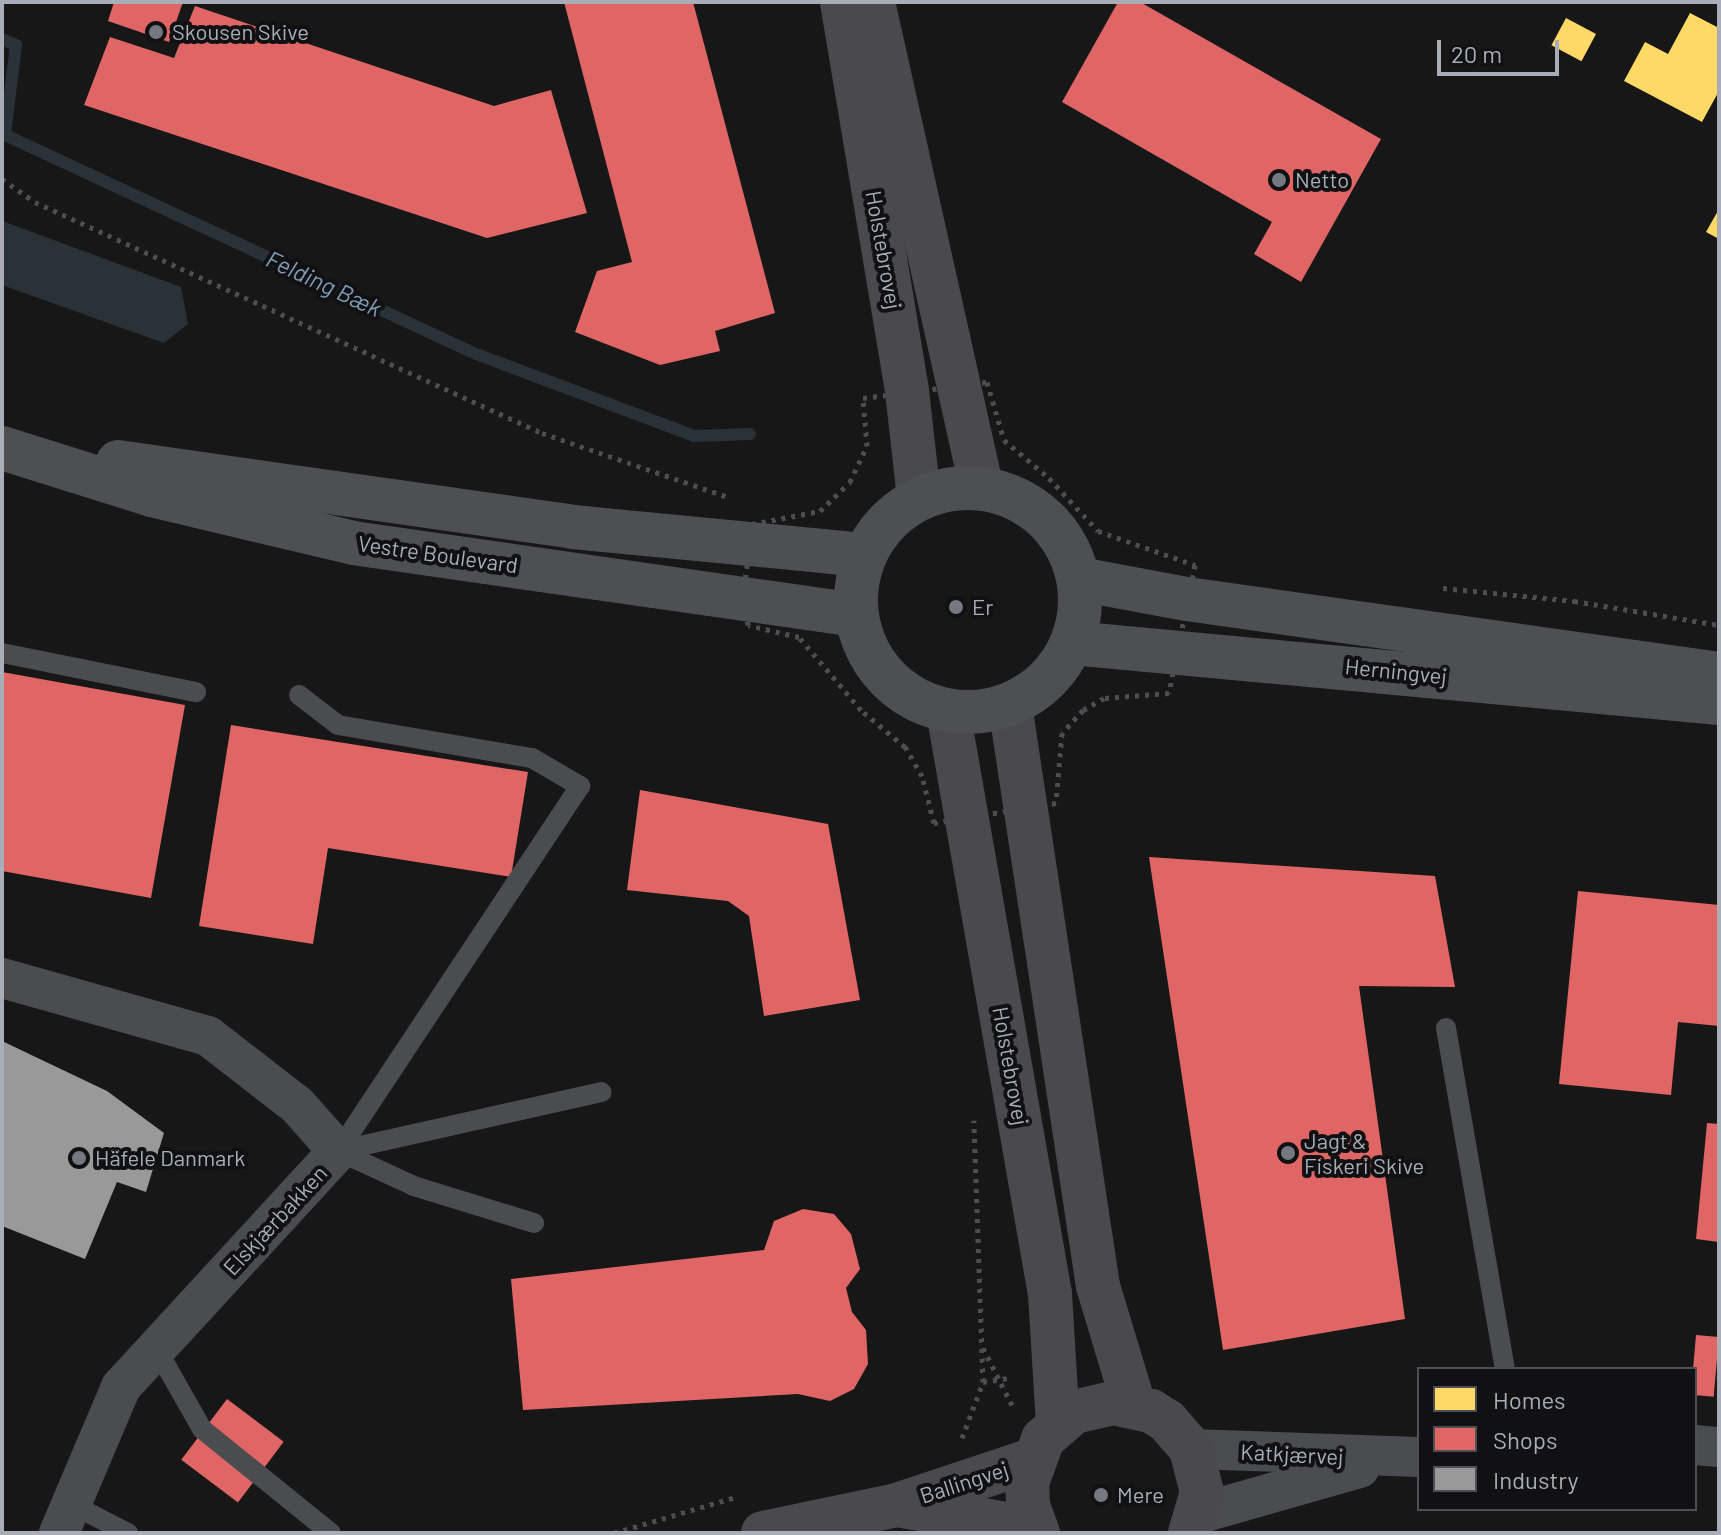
<!DOCTYPE html>
<meta charset="utf-8">
<style>
body{margin:0}
#map{position:relative;width:1721px;height:1535px;overflow:hidden;background:#171717;font-family:Barlow,sans-serif}
div>[style]{position:absolute}
[style*='--x']{left:calc(var(--x)*1px);top:calc(var(--y)*1px);width:calc(var(--w)*1px);rotate:calc(var(--a)*1deg)}
.water>*{inset:0;background:#2a3239}
.homes>*{inset:0;background:#ffd966;transform-origin:0 0}
.shops>*{inset:0;background:#e06666;transform-origin:0 0}
.industry>*{inset:0;background:#999}
.stream>*{height:12px;margin:-6px;padding:0 6px;transform-origin:6px;border-radius:6px;background:#2a3239}
.path>*{height:5px;margin-top:-2.5px;transform-origin:0;background:repeating-linear-gradient(90deg,#4d4e52 0 4px,transparent 0 10px)}
.lane>*{height:20px;margin:-10px;padding:0 10px;transform-origin:10px;border-radius:10px;background:#4b4c50}
.street>*{height:40px;margin:-20px;padding:0 20px;transform-origin:20px;border-radius:20px;background:#4b4c50}
.secondary>*{height:44px;margin:-22px;padding:0 22px;transform-origin:22px;border-radius:22px;background:#4a4a4e}
.primary>*{height:44px;margin:-22px;padding:0 22px;transform-origin:22px;border-radius:22px;background:#4d4f52}
.primary>.ring{margin:-22px;padding:0;box-sizing:content-box;background:none;border:44px solid #4d4f52;border-radius:50%}
.dots>*{width:22px;height:22px;translate:-50% -50%;box-sizing:border-box;border:4px solid #111113;border-radius:50%}
span{translate:-50% -50%;white-space:nowrap;text-align:center;line-height:1.15;-webkit-text-stroke:8px #111113;paint-order:stroke}
.poi-label{font-size:22px;color:#a8adb8}
.left{translate:0 -50%;text-align:left}
.street-label{font-size:22px;color:#a8adb8}
.water-label{font-size:24px;color:#7f9bb3;font-style:italic}
.frame{position:absolute;inset:0;border:4px solid #a8adb8;pointer-events:none}
.legend{position:absolute;left:1417px;top:1367px;width:280px;height:144px;box-sizing:border-box;background:#111113;border:2px solid #4d4f55;margin:0;padding:10px 14px;list-style:none;font-size:24px;color:#a8adb8}
.legend li{display:flex;align-items:center;gap:16px;height:40px}
.legend b{width:40px;border:2px solid #4d4f55}
.scale{position:absolute;left:1437px;top:40px;width:122px;height:36px;box-sizing:border-box;border:4px solid #a8adb8;border-top:0;padding-left:10px;font-size:24px;line-height:28px;white-space:nowrap;color:#a8adb8;-webkit-text-stroke:6px #111113;paint-order:stroke}
</style>
<div id="map">
<div class="water">
<i style="clip-path:polygon(2px 221px,181px 287px,188px 324px,164px 343px,2px 285px)"></i>
</div>
<div class="homes">
<i style="clip-path:polygon(1690px 13px,1719px 28px,1719px 91px,1702px 122px,1624px 81px,1645px 42px,1668px 54px)"></i>
<i style="left:1566px;top:18px;width:34px;height:31px;rotate:28deg"></i>
<i style="clip-path:polygon(1719px 209px,1719px 239px,1706px 232px)"></i>
</div>
<div class="shops">
<i style="clip-path:polygon(114px 2px,183px 2px,169px 42px,108px 21px)"></i>
<i style="clip-path:polygon(564px 2px,693px 2px,775px 313px,715px 331px,720px 351px,660px 365px,575px 332px,597px 271px,632px 262px)"></i>
<i style="clip-path:polygon(1118px 2px,1140px 2px,1381px 139px,1301px 282px,1254px 254px,1272px 222px,1062px 102px)"></i>
<i style="clip-path:polygon(195px 6px,494px 106px,551px 90px,587px 213px,487px 238px,84px 105px,110px 37px,174px 58px)"></i>
<i style="clip-path:polygon(2px 672px,185px 705px,151px 898px,2px 871px)"></i>
<i style="clip-path:polygon(231px 725px,528px 772px,511px 877px,328px 848px,313px 944px,199px 926px)"></i>
<i style="clip-path:polygon(640px 790px,828px 824px,860px 1000px,764px 1016px,749px 916px,728px 901px,627px 890px)"></i>
<i style="clip-path:polygon(1149px 857px,1435px 876px,1455px 987px,1359px 986px,1405px 1319px,1223px 1350px)"></i>
<i style="clip-path:polygon(1578px 891px,1719px 905px,1719px 1026px,1678px 1022px,1671px 1095px,1559px 1084px)"></i>
<i style="clip-path:polygon(1707px 1123px,1719px 1124px,1719px 1242px,1696px 1239px)"></i>
<i style="clip-path:polygon(803px 1209px,834px 1214px,851px 1234px,860px 1269px,846px 1288px,852px 1312px,866px 1330px,868px 1364px,854px 1389px,830px 1401px,798px 1394px,523px 1410px,511px 1279px,764px 1250px,774px 1221px)"></i>
<i style="left:1696px;top:1335px;width:23px;height:60px;rotate:5deg"></i>
<i style="left:227px;top:1399px;width:71px;height:76px;rotate:37deg"></i>
</div>
<div class="industry">
<i style="clip-path:polygon(2px 1041px,107px 1091px,164px 1133px,146px 1192px,117px 1182px,85px 1259px,2px 1226px)"></i>
</div>
<div class="stream">
<i style="--x:2;--y:39;--w:15;--a:23"></i>
<i style="--x:16;--y:45;--w:91;--a:97"></i>
<i style="--x:5;--y:135;--w:519;--a:24.94"></i>
<i style="--x:476;--y:354;--w:233;--a:20.6"></i>
<i style="--x:694;--y:436;--w:56;--a:-2"></i>
</div>
<div class="path">
<i style="--x:2;--y:179;--w:40;--a:34.9"></i>
<i style="--x:35;--y:202;--w:557;--a:24.5"></i>
<i style="--x:542;--y:433;--w:194;--a:19"></i>
<i style="--x:987;--y:382;--w:60;--a:73.7"></i>
<i style="--x:1004;--y:440;--w:59;--a:40.2"></i>
<i style="--x:1049;--y:478;--w:72;--a:47.2"></i>
<i style="--x:1098;--y:531;--w:103;--a:19.3"></i>
<i style="--x:1195;--y:565;--w:131;--a:101.5"></i>
<i style="--x:1169;--y:693;--w:65;--a:175.6"></i>
<i style="--x:1104;--y:698;--w:24;--a:150"></i>
<i style="--x:1083;--y:710;--w:31;--a:132"></i>
<i style="--x:1062;--y:733;--w:70;--a:94.9"></i>
<i style="--x:1056;--y:803;--w:124;--a:170.7"></i>
<i style="--x:934;--y:823;--w:49;--a:-104.3"></i>
<i style="--x:922;--y:776;--w:34;--a:-120"></i>
<i style="--x:905;--y:747;--w:57;--a:-139.9"></i>
<i style="--x:861;--y:710;--w:96;--a:-130.3"></i>
<i style="--x:799;--y:637;--w:52;--a:-166.8"></i>
<i style="--x:748;--y:625;--w:27;--a:-100"></i>
<i style="--x:743;--y:598;--w:75;--a:-83.1"></i>
<i style="--x:752;--y:524;--w:69;--a:-10.8"></i>
<i style="--x:820;--y:511;--w:42;--a:-44"></i>
<i style="--x:850;--y:482;--w:40;--a:-65"></i>
<i style="--x:867;--y:446;--w:48;--a:-94.8"></i>
<i style="--x:863;--y:398;--w:125;--a:-7.4"></i>
<i style="--x:1443;--y:588;--w:132;--a:5.7"></i>
<i style="--x:1574;--y:601;--w:147;--a:9.4"></i>
<i style="--x:983;--y:1348;--w:66;--a:63"></i>
<i style="--x:983;--y:1382;--w:30;--a:-9"></i>
<i style="--x:962;--y:1438;--w:60;--a:-69.4"></i>
<i style="--x:983;--y:1382;--w:262;--a:-92"></i>
<i style="--x:614;--y:1533;--w:130;--a:-16.5"></i>
</div>
<div class="lane">
<i style="--x:2;--y:653;--w:198;--a:11.4"></i>
<i style="--x:299;--y:695;--w:49;--a:37.6"></i>
<i style="--x:338;--y:725;--w:197;--a:9.7"></i>
<i style="--x:532;--y:758;--w:56;--a:30.3"></i>
<i style="--x:580;--y:786;--w:438;--a:123.5"></i>
<i style="--x:1446;--y:1028;--w:346;--a:80.2"></i>
<i style="--x:534;--y:1223;--w:126;--a:-162.9"></i>
<i style="--x:414;--y:1186;--w:84;--a:-155.3"></i>
<i style="--x:338;--y:1151;--w:270;--a:-12.6"></i>
<i style="--x:156;--y:1348;--w:93;--a:60.4"></i>
<i style="--x:202;--y:1429;--w:166;--a:38.9"></i>
<i style="--x:71;--y:1504;--w:64;--a:27"></i>
</div>
<div class="street">
<i style="--x:2;--y:978;--w:214;--a:15.7"></i>
<i style="--x:208;--y:1036;--w:113;--a:37.8"></i>
<i style="--x:297;--y:1105;--w:62;--a:48.3"></i>
<i style="--x:338;--y:1151;--w:321;--a:132.6"></i>
<i style="--x:121;--y:1387;--w:159;--a:113"></i>
<i style="--x:1695;--y:1445;--w:24;--a:5"></i>
<i style="--x:1191;--y:1449;--w:228;--a:2"></i>
<i style="--x:1198;--y:1514;--w:168;--a:-15.9"></i>
</div>
<div class="secondary">
<i style="--x:842;--y:2;--w:394;--a:80.5"></i>
<i style="--x:907;--y:391;--w:108;--a:83.6"></i>
<i style="--x:873;--y:2;--w:498;--a:77.4"></i>
<i style="--x:1010;--y:705;--w:588;--a:81.39"></i>
<i style="--x:1098;--y:1286;--w:124;--a:73.2"></i>
<i style="--x:948;--y:711;--w:592;--a:80.08"></i>
<i style="--x:1050;--y:1294;--w:129;--a:86.5"></i>
<i style="--x:903;--y:1506;--w:134;--a:9.9"></i>
<i style="--x:763;--y:1533;--w:137;--a:-11.8"></i>
<i style="--x:897;--y:1505;--w:142;--a:-18.4"></i>
<i style="--x:1038;--y:1533;--w:29;--a:-110"></i>
<i style="--x:1028;--y:1506;--w:23;--a:-92"></i>
<i style="--x:1027;--y:1483;--w:47;--a:-70"></i>
<i style="--x:1043;--y:1439;--w:41;--a:-41.1"></i>
<i style="--x:1074;--y:1412;--w:40;--a:-13"></i>
<i style="--x:1113;--y:1403;--w:39;--a:12"></i>
<i style="--x:1151;--y:1411;--w:19;--a:32"></i>
<i style="--x:1167;--y:1421;--w:37;--a:49"></i>
<i style="--x:1191;--y:1449;--w:44;--a:75.7"></i>
<i style="--x:1202;--y:1492;--w:43;--a:106.3"></i>
</div>
<div class="primary">
<i style="--x:2;--y:448;--w:157;--a:17.4"></i>
<i style="--x:152;--y:495;--w:207;--a:13.4"></i>
<i style="--x:353;--y:543;--w:508;--a:8.15"></i>
<i style="--x:118;--y:462;--w:460;--a:8.1"></i>
<i style="--x:573;--y:527;--w:292;--a:5.5"></i>
<i class="ring" style="left:856px;top:488px;width:180px;height:180px"></i>
<i style="--x:1079;--y:579;--w:110;--a:10.5"></i>
<i style="--x:1187;--y:599;--w:537;--a:8.02"></i>
<i style="--x:1072;--y:643;--w:650;--a:5.3"></i>
</div>
<div class="dots">
<i style="left:156px;top:32px;background:#757880"></i>
<i style="left:1279px;top:180px;background:#757880"></i>
<i style="left:956px;top:607px;background:#757880"></i>
<i style="left:1288px;top:1153px;background:#757880"></i>
<i style="left:79px;top:1158px;background:#757880"></i>
<i style="left:1101px;top:1495px;background:#757880"></i>
</div>
<div class="poi-label">
<span class="left" style="left:172px;top:32px">Skousen Skive</span>
<span class="left" style="left:1295px;top:180px">Netto</span>
<span class="left" style="left:972px;top:607px">Er</span>
<span class="left" style="left:1304px;top:1153px">Jagt &amp;<br>Fiskeri Skive</span>
<span class="left" style="left:95px;top:1158px">Häfele Danmark</span>
<span class="left" style="left:1117px;top:1495px">Mere</span>
</div>
<div class="street-label">
<span style="left:884px;top:250px;rotate:80deg">Holstebrovej</span>
<span style="left:438px;top:554px;rotate:8deg">Vestre Boulevard</span>
<span style="left:1396px;top:671px;rotate:6deg">Herningvej</span>
<span style="left:1011px;top:1066px;rotate:80deg">Holstebrovej</span>
<span style="left:275px;top:1220px;rotate:-47deg">Elskjærbakken</span>
<span style="left:1292px;top:1454px;rotate:3deg">Katkjærvej</span>
<span style="left:964px;top:1482px;rotate:-18deg">Ballingvej</span>
</div>
<div class="water-label">
<span style="left:324px;top:283px;rotate:25deg">Felding Bæk</span>
</div>
<div class="frame"></div>
<ul class="legend">
<li><b style="height:22px;background:#ffd966"></b>Homes</li>
<li><b style="height:22px;background:#e06666"></b>Shops</li>
<li><b style="height:22px;background:#999"></b>Industry</li>
</ul>
<div class="scale">20 m</div>
</div>
